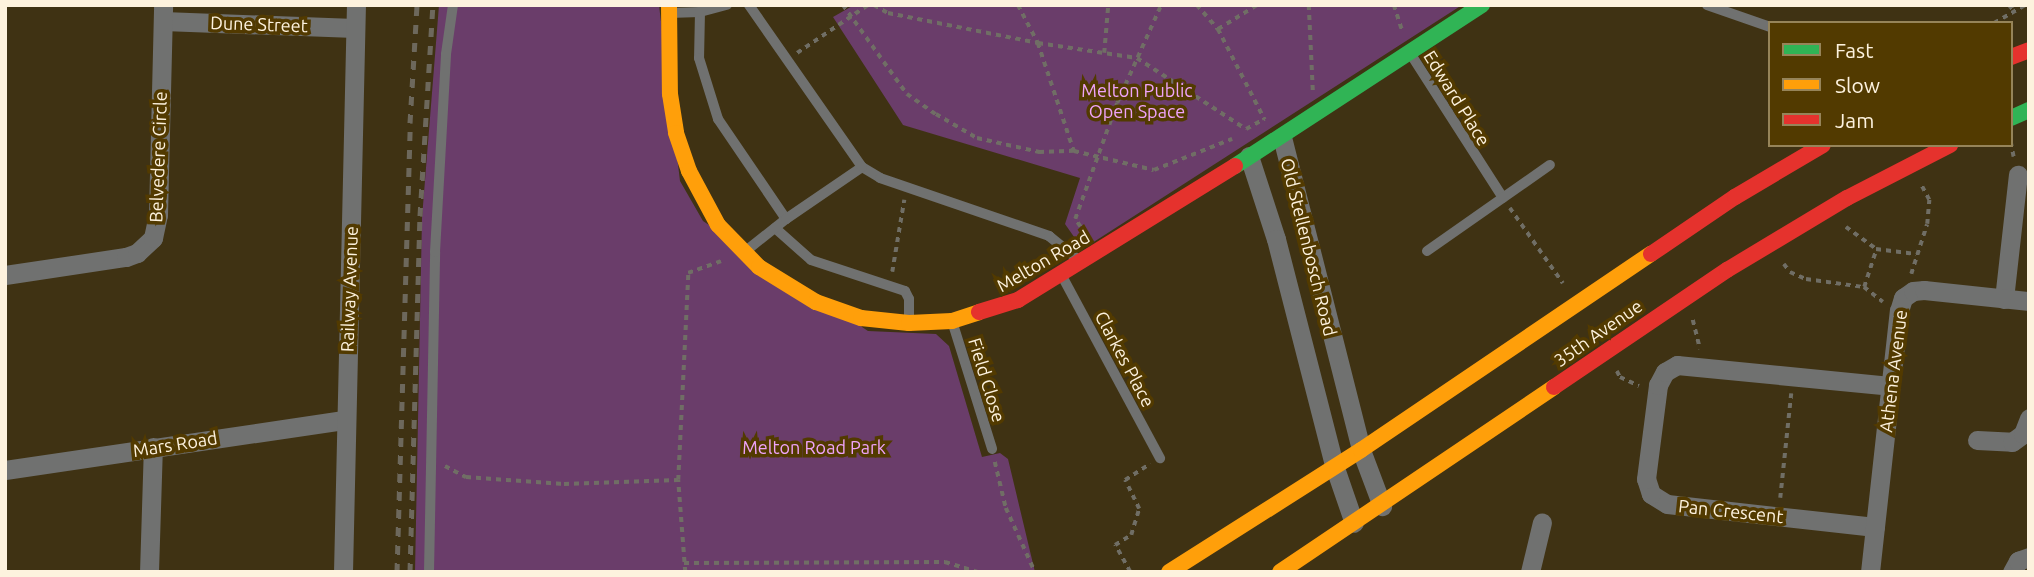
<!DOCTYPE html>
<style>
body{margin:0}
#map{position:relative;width:2034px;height:577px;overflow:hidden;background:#3f3213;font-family:Ubuntu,sans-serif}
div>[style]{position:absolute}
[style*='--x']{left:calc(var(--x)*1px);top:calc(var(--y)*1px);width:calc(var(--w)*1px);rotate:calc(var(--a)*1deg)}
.green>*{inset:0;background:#6a3d6a}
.path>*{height:3.5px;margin-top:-1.75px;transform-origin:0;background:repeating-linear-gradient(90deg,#706e65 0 5px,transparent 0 10px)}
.lane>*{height:10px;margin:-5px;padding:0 5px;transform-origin:5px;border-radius:5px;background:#707170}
.street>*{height:19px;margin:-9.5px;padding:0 9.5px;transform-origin:9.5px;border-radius:9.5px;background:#707170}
.fast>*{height:16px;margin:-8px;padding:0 8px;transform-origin:8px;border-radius:8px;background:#30b455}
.slow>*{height:16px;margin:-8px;padding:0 8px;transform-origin:8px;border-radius:8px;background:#ff9f0a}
.jam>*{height:16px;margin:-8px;padding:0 8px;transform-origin:8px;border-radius:8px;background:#e5322d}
.rail>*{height:5px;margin-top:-2.5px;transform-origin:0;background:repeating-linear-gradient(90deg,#6d685c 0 9px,transparent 0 18px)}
span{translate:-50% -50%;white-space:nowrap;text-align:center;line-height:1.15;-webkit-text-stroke:7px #523a00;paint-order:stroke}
.street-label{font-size:18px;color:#fdf2de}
.park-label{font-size:18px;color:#efa4f9}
.frame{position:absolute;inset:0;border:7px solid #fdf2de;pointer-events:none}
.legend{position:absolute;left:1768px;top:21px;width:245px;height:126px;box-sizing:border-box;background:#523a00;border:2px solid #968459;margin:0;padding:9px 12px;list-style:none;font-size:21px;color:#fdf2de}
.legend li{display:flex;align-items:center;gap:14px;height:35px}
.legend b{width:35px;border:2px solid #968459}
</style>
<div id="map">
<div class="green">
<i style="clip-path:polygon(439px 5px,659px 5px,680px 181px,703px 221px,868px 331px,936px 334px,949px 346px,982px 457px,1000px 453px,1008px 459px,1035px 572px,415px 572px,422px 218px)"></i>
<i style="clip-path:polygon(854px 5px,1462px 5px,1089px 245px,1079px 244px,1065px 224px,1080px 178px,903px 125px,833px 17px)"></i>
</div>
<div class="path">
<i style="--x:843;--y:5;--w:110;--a:54.3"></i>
<i style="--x:907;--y:94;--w:35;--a:35"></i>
<i style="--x:936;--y:114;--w:48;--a:30.3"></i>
<i style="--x:977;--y:138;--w:64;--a:12.7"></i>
<i style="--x:1039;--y:152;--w:35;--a:-2"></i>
<i style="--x:874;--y:5;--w:16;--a:30"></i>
<i style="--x:888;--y:13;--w:153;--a:11.3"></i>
<i style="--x:1038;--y:43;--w:100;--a:8.6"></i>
<i style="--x:1137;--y:58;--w:130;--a:33.1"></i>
<i style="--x:1246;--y:129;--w:21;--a:-29"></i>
<i style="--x:1018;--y:5;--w:43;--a:62.2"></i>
<i style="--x:1038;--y:43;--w:114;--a:71.6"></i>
<i style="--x:1074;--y:151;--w:82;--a:13.4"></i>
<i style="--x:1154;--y:170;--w:84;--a:-21.7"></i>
<i style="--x:1197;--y:5;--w:32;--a:49"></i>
<i style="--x:1218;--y:29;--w:102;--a:62.7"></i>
<i style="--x:1309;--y:5;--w:86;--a:87.3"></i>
<i style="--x:1394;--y:5;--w:26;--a:72"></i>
<i style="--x:2009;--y:5;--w:8;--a:50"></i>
<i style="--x:1994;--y:23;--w:36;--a:-30"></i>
<i style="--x:1218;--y:29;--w:46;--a:-31.6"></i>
<i style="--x:797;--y:53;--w:86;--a:-34.1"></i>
<i style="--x:1104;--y:53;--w:48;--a:-85.2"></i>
<i style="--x:2011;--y:142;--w:15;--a:79"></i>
<i style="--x:1510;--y:208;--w:92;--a:54.8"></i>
<i style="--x:1846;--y:227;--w:37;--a:36"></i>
<i style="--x:1876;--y:249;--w:40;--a:7.1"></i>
<i style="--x:1086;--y:235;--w:19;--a:-125"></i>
<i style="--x:1075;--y:219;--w:123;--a:-70.1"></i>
<i style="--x:1117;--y:103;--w:107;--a:-65.8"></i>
<i style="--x:1784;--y:264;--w:10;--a:53"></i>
<i style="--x:1790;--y:272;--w:17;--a:24"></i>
<i style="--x:1806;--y:279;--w:59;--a:7.9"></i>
<i style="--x:1864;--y:287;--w:24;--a:38"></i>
<i style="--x:892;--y:272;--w:73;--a:-80.5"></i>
<i style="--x:1911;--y:274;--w:52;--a:-72.3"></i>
<i style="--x:1927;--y:224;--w:24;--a:-85"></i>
<i style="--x:1929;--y:200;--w:17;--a:-118"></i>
<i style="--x:1864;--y:287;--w:40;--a:-72"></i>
<i style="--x:1693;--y:320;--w:30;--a:76"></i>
<i style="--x:1617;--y:371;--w:7;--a:63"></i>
<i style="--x:1620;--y:377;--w:21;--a:25"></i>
<i style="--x:995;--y:462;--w:47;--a:76.6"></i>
<i style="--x:1006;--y:508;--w:70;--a:65.6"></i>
<i style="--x:445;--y:466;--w:24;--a:28"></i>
<i style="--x:466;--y:477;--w:98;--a:4.1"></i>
<i style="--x:564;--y:484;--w:114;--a:-2"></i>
<i style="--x:1780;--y:498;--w:105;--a:-84"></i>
<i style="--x:684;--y:563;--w:261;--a:-0.2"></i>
<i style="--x:945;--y:562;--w:34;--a:17"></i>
<i style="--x:685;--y:572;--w:92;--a:-94.4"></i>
<i style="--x:678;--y:480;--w:207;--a:-87.2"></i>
<i style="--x:688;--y:273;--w:35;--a:-20"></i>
<i style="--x:1130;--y:572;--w:31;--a:-119"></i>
<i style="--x:1115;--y:545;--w:19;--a:-32"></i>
<i style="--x:1131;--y:535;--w:27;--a:-73"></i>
<i style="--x:1139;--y:509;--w:32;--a:-116"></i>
<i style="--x:1125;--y:480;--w:30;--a:-33"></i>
</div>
<div class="lane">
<i style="--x:1707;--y:5;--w:67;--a:19.2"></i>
<i style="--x:700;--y:12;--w:46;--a:91.2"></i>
<i style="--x:699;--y:58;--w:64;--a:72.7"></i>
<i style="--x:718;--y:119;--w:121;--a:55.8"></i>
<i style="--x:669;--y:13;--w:31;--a:-2"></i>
<i style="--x:700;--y:12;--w:28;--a:-15"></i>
<i style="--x:1410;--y:53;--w:172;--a:57.3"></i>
<i style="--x:862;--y:167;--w:21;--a:31"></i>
<i style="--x:880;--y:178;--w:179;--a:18.9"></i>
<i style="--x:1049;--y:236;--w:40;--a:39"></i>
<i style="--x:775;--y:228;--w:48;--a:41.6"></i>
<i style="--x:811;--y:260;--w:99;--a:18.3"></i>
<i style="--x:905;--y:291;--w:9;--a:63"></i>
<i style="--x:909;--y:299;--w:22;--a:90"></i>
<i style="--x:747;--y:250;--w:50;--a:-38.5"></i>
<i style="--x:786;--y:219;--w:92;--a:-34.4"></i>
<i style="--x:862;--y:167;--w:198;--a:-124.9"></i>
<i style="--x:1427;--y:251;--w:150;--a:-35"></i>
<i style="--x:1062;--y:276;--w:207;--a:61.7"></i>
<i style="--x:952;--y:321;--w:134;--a:72.6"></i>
<i style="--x:429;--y:572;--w:320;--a:-88.9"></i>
<i style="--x:435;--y:252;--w:198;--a:-86.8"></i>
<i style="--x:446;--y:54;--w:49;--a:-81.9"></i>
</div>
<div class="street">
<i style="--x:163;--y:21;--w:192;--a:2.1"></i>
<i style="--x:1282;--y:137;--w:323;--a:75.8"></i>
<i style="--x:1361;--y:450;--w:60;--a:69.4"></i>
<i style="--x:1249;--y:156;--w:87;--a:72"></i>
<i style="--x:1276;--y:239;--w:233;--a:75.6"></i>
<i style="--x:1334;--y:465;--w:61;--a:71"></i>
<i style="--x:5;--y:275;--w:122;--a:-8.5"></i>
<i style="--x:126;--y:257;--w:12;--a:-20"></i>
<i style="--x:137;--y:253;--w:22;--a:-43"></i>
<i style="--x:153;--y:238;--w:24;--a:-78"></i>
<i style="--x:158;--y:215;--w:210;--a:-88.6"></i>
<i style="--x:2004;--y:299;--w:125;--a:-83.6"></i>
<i style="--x:1977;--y:440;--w:35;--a:3"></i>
<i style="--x:2012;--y:442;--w:14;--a:-36"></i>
<i style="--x:2023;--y:434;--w:17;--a:-69"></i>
<i style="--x:5;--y:470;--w:344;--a:-8.4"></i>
<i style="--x:1875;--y:527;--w:209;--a:-173.7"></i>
<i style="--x:1667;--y:504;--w:19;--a:-148"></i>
<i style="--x:1651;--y:494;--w:16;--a:-108"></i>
<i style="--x:1646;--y:479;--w:95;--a:-82.7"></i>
<i style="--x:1658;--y:385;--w:15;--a:-62"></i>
<i style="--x:1665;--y:372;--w:14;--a:-30"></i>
<i style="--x:1677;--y:365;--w:214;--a:5.6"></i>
<i style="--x:149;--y:572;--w:125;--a:-88.2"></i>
<i style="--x:343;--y:572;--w:567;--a:-88.69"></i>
<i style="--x:1530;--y:572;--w:51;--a:-76.5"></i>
<i style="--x:1870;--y:572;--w:263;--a:-83.7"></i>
<i style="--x:1899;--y:311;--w:14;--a:-73"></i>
<i style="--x:1903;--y:298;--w:12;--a:-35"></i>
<i style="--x:1913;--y:291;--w:11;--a:-5"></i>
<i style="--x:1924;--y:290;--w:106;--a:6"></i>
<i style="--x:2012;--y:572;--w:13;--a:-61"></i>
<i style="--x:2018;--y:561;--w:12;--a:-20"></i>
</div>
<div class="fast">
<i style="--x:2011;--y:118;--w:20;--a:-24"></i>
<i style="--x:1235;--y:166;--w:295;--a:-33.1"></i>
</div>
<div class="slow">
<i style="--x:669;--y:5;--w:89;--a:89.4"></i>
<i style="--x:670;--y:94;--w:39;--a:81"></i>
<i style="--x:676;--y:133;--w:40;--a:71.1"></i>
<i style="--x:689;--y:171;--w:61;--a:61.8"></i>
<i style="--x:718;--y:225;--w:59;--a:45.7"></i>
<i style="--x:759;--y:267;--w:67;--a:31.6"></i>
<i style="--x:816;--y:302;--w:48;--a:19.6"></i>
<i style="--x:861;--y:318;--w:48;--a:5.9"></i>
<i style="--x:909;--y:323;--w:43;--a:-2.7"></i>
<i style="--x:952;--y:321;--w:28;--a:-18"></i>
<i style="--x:1169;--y:572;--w:227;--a:-32.4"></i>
<i style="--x:1361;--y:450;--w:350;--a:-34.1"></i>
<i style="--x:1280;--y:572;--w:331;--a:-34"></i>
</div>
<div class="jam">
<i style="--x:2011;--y:57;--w:19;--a:-21"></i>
<i style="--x:1651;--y:254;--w:102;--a:-34.2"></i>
<i style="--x:1735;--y:197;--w:102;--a:-30.6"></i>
<i style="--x:979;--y:312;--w:41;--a:-17.1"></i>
<i style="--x:1018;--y:300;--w:255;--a:-31.7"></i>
<i style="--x:1554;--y:387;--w:209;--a:-34.1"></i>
<i style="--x:1727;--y:270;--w:140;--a:-31"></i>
<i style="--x:1847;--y:198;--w:116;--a:-27.2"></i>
</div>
<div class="rail">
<i style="--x:397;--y:572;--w:449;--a:-88.3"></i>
<i style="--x:410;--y:123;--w:118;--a:-86.6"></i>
<i style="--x:410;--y:572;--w:356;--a:-88.4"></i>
<i style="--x:420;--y:216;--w:211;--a:-86.5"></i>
</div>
<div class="street-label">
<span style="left:259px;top:24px;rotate:2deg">Dune Street</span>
<span style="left:1457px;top:98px;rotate:58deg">Edward Place</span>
<span style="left:158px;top:157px;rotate:-88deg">Belvedere Circle</span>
<span style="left:1309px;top:247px;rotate:76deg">Old Stellenbosch Road</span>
<span style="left:1043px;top:261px;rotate:-30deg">Melton Road</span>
<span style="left:349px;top:289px;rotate:-88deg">Railway Avenue</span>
<span style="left:1598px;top:333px;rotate:-35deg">35th Avenue</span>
<span style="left:1125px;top:359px;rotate:62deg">Clarkes Place</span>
<span style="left:1893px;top:371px;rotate:-83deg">Athena Avenue</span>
<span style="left:987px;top:380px;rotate:73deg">Field Close</span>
<span style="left:175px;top:444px;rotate:-9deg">Mars Road</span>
<span style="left:1731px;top:511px;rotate:6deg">Pan Crescent</span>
</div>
<div class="park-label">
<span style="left:1137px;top:101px">Melton Public<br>Open Space</span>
<span style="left:814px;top:447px">Melton Road Park</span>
</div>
<div class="frame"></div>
<ul class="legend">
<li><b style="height:9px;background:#30b455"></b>Fast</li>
<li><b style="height:9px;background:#ff9f0a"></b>Slow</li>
<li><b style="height:9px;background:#e5322d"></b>Jam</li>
</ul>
</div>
